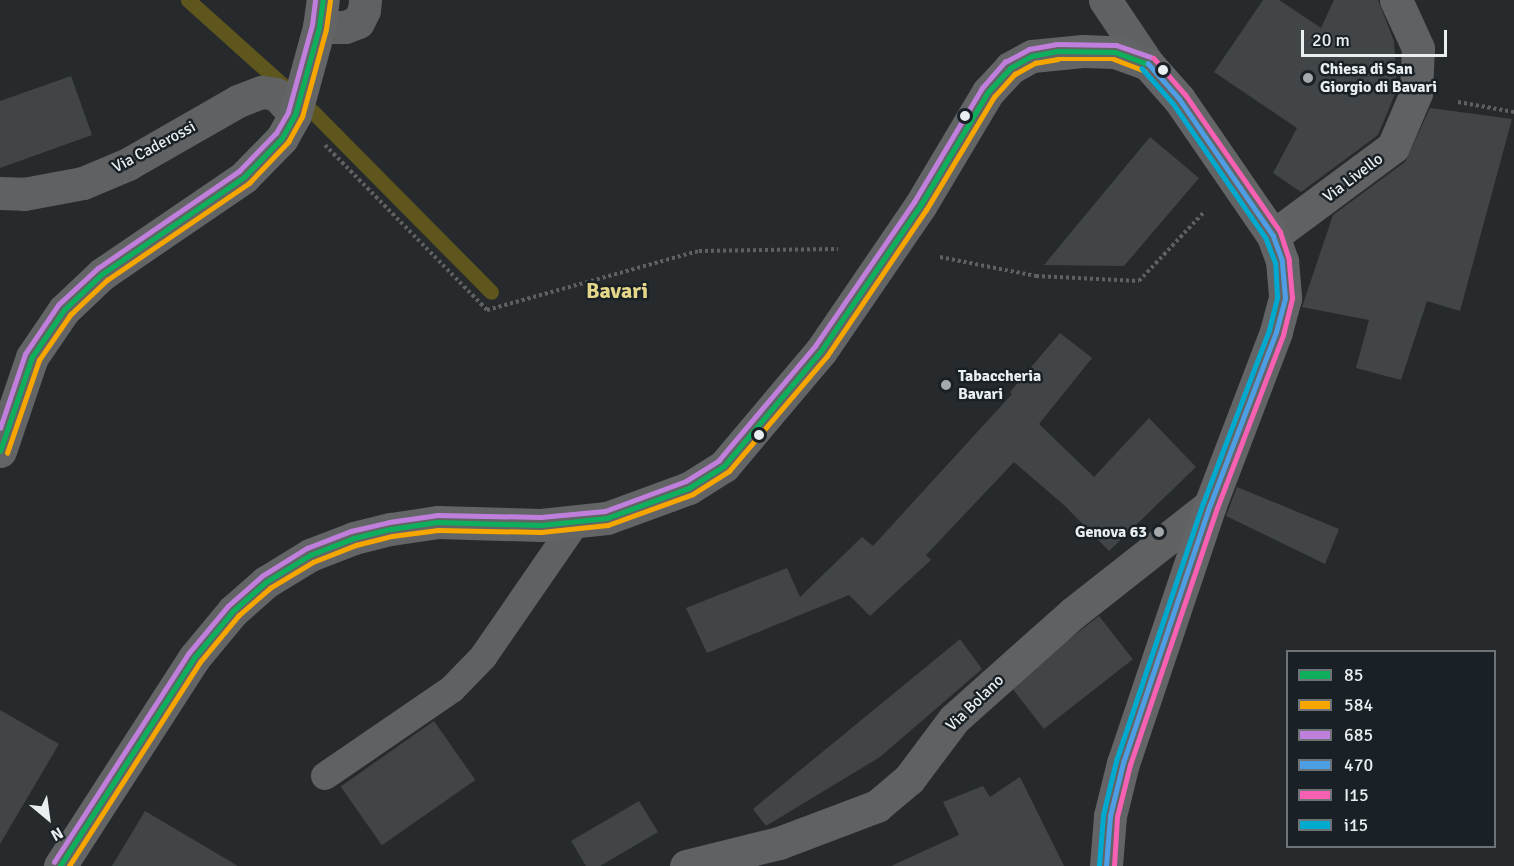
<!DOCTYPE html>
<style>
body{margin:0}
#map{position:relative;width:1514px;height:866px;overflow:hidden;background:#262a2d;font-family:Signika,sans-serif}
div>[style]{position:absolute}
[style*='--x']{left:calc(var(--x)*1px);top:calc(var(--y)*1px);width:calc(var(--w)*1px);rotate:calc(var(--a)*1deg)}
.stream>*{height:15px;margin:-7.5px;padding:0 7.5px;transform-origin:7.5px;border-radius:7.5px;background:#5f561e}
.building>*{inset:0;background:#414547;transform-origin:0 0}
.path>*{height:4px;margin-top:-2px;transform-origin:0;background:repeating-linear-gradient(90deg,#5e6163 0 3px,transparent 0 6px)}
.lane>*{height:28px;margin:-14px;padding:0 14px;transform-origin:14px;border-radius:14px;background:#5f6163}
.street>*{height:33px;margin:-16.5px;padding:0 16.5px;transform-origin:16.5px;border-radius:16.5px;background:#5f6163}
.secondary>*{height:33px;margin:-16.5px;padding:0 16.5px;transform-origin:16.5px;border-radius:16.5px;background:#626465}
.bus-1>*{height:4.5px;margin:-2.25px;padding:0 2.25px;transform-origin:2.25px;border-radius:2.25px;background:#0daf5c}
.bus-2>*{height:4.5px;margin:-2.25px;padding:0 2.25px;transform-origin:2.25px;border-radius:2.25px;background:#f7a600}
.bus-3>*{height:4.5px;margin:-2.25px;padding:0 2.25px;transform-origin:2.25px;border-radius:2.25px;background:#c07fdc}
.bus-4>*{height:4.5px;margin:-2.25px;padding:0 2.25px;transform-origin:2.25px;border-radius:2.25px;background:#4d9ee5}
.bus-5>*{height:4.5px;margin:-2.25px;padding:0 2.25px;transform-origin:2.25px;border-radius:2.25px;background:#f860b3}
.bus-6>*{height:4.5px;margin:-2.25px;padding:0 2.25px;transform-origin:2.25px;border-radius:2.25px;background:#00a9ce}
.dots>*{width:16px;height:16px;translate:-50% -50%;box-sizing:border-box;border:3px solid #1a2126;border-radius:50%}
span{translate:-50% -50%;white-space:nowrap;text-align:center;line-height:1.15;-webkit-text-stroke:5px #1a2126;paint-order:stroke}
.poi-label{font-size:16px;color:#e9eef1;font-weight:700}
.left{translate:0 -50%;text-align:left}
.right{translate:-100% -50%;text-align:right}
.street-label{font-size:16px;color:#e9eef1}
.district-label{font-size:22px;color:#e4d789;font-weight:700}
.legend{position:absolute;left:1286px;top:650px;width:210px;height:198px;box-sizing:border-box;background:#1a2126;border:2px solid #6d7377;margin:0;padding:8px 10px;list-style:none;font-size:18px;color:#e9eef1}
.legend li{display:flex;align-items:center;gap:12px;height:30px}
.legend b{width:30px;border:2px solid #6d7377}
.north{position:absolute;left:18px;top:788px;width:60px;height:60px;-webkit-text-stroke:4px #1a2126;paint-order:stroke;rotate:151deg;font-size:16px;font-weight:700;line-height:24px;text-align:center;color:#e9eef1}
.north::after{content:'';display:block;margin:auto;width:21px;height:27px;background:#e9eef1;clip-path:polygon(50% 0,100% 100%,50% 72%,0 100%)}
.scale{position:absolute;left:1301px;top:30px;width:146px;height:27px;box-sizing:border-box;border:3px solid #e9eef1;border-top:0;padding-left:8px;font-size:18px;line-height:21px;white-space:nowrap;color:#e9eef1;-webkit-text-stroke:4px #1a2126;paint-order:stroke}
</style>
<div id="map">
<div class="stream">
<i style="--x:188;--y:0;--w:168;--a:41.9"></i>
<i style="--x:313;--y:112;--w:253;--a:45.3"></i>
</div>
<div class="building">
<i style="clip-path:polygon(1263px 0,1279px 0,1321px 28px,1334px 0,1378px 0,1394px 41px,1397px 89px,1378px 135px,1301px 192px,1273px 173px,1297px 128px,1214px 72px)"></i>
<i style="clip-path:polygon(71px 76px,92px 135px,0 168px,0 101px)"></i>
<i style="clip-path:polygon(1430px 108px,1512px 119px,1460px 311px,1427px 301px,1401px 380px,1356px 368px,1369px 320px,1302px 307px,1333px 215px,1405px 162px)"></i>
<i style="clip-path:polygon(1150px 137px,1199px 178px,1124px 266px,1044px 265px)"></i>
<i style="clip-path:polygon(1060px 333px,1092px 358px,1039px 424px,1094px 477px,1149px 418px,1196px 467px,1109px 551px,1065px 506px,1014px 462px,926px 555px,931px 560px,870px 616px,849px 595px,707px 653px,686px 608px,787px 568px,800px 597px,862px 537px,873px 546px,1012px 394px,1010px 392px)"></i>
<i style="clip-path:polygon(1237px 487px,1339px 529px,1325px 564px,1226px 516px)"></i>
<i style="left:1099px;top:616px;width:55px;height:113px;rotate:52deg"></i>
<i style="clip-path:polygon(960px 639px,982px 669px,880px 757px,766px 826px,753px 809px)"></i>
<i style="clip-path:polygon(0 710px,59px 744px,0 844px)"></i>
<i style="left:434px;top:721px;width:72px;height:114px;rotate:55deg"></i>
<i style="clip-path:polygon(1020px 777px,1064px 866px,891px 866px,959px 835px,943px 802px,983px 786px,990px 797px)"></i>
<i style="clip-path:polygon(639px 801px,658px 832px,600px 866px,586px 866px,571px 841px)"></i>
<i style="clip-path:polygon(145px 811px,238px 866px,112px 866px)"></i>
</div>
<div class="path">
<i style="--x:1458;--y:102;--w:57;--a:10.1"></i>
<i style="--x:325;--y:145;--w:231;--a:45.5"></i>
<i style="--x:487;--y:310;--w:220;--a:-15.6"></i>
<i style="--x:699;--y:251;--w:139;--a:-0.8"></i>
<i style="--x:940;--y:257;--w:98;--a:11.2"></i>
<i style="--x:1036;--y:276;--w:103;--a:2.8"></i>
<i style="--x:1139;--y:281;--w:95;--a:-46.7"></i>
</div>
<div class="lane">
<i style="--x:325;--y:776;--w:154;--a:-34.4"></i>
<i style="--x:452;--y:689;--w:45;--a:-45.9"></i>
<i style="--x:483;--y:657;--w:164;--a:-55.4"></i>
</div>
<div class="street">
<i style="--x:1105;--y:0;--w:77;--a:56.1"></i>
<i style="--x:319;--y:27;--w:26;--a:0"></i>
<i style="--x:345;--y:27;--w:14;--a:-21"></i>
<i style="--x:358;--y:22;--w:13;--a:-63"></i>
<i style="--x:364;--y:10;--w:10;--a:-84"></i>
<i style="--x:0;--y:193;--w:24;--a:2"></i>
<i style="--x:24;--y:194;--w:60;--a:-10.6"></i>
<i style="--x:83;--y:183;--w:49;--a:-22.9"></i>
<i style="--x:128;--y:164;--w:127;--a:-29.8"></i>
<i style="--x:238;--y:101;--w:26;--a:-21"></i>
<i style="--x:262;--y:92;--w:14;--a:8"></i>
<i style="--x:276;--y:94;--w:28;--a:48"></i>
<i style="--x:1273;--y:236;--w:149;--a:-36.6"></i>
<i style="--x:1393;--y:147;--w:59;--a:-66.9"></i>
<i style="--x:1416;--y:93;--w:45;--a:-87.5"></i>
<i style="--x:1418;--y:48;--w:53;--a:-114.6"></i>
<i style="--x:686;--y:866;--w:96;--a:-13.9"></i>
<i style="--x:779;--y:843;--w:105;--a:-20.7"></i>
<i style="--x:877;--y:806;--w:42;--a:-40.2"></i>
<i style="--x:909;--y:779;--w:75;--a:-53.1"></i>
<i style="--x:954;--y:719;--w:159;--a:-41.7"></i>
<i style="--x:1073;--y:613;--w:174;--a:-38.2"></i>
</div>
<div class="secondary">
<i style="--x:0;--y:451;--w:99;--a:-71.2"></i>
<i style="--x:32;--y:357;--w:57;--a:-55.8"></i>
<i style="--x:64;--y:310;--w:52;--a:-43.5"></i>
<i style="--x:102;--y:274;--w:172;--a:-34.3"></i>
<i style="--x:244;--y:177;--w:54;--a:-45.7"></i>
<i style="--x:282;--y:138;--w:26;--a:-61"></i>
<i style="--x:295;--y:115;--w:91;--a:-74.7"></i>
<i style="--x:319;--y:27;--w:27;--a:-82"></i>
<i style="--x:60;--y:866;--w:247;--a:-57.2"></i>
<i style="--x:194;--y:658;--w:61;--a:-50.3"></i>
<i style="--x:233;--y:611;--w:44;--a:-41.3"></i>
<i style="--x:266;--y:582;--w:52;--a:-31.5"></i>
<i style="--x:310;--y:555;--w:47;--a:-21.1"></i>
<i style="--x:354;--y:538;--w:38;--a:-14"></i>
<i style="--x:391;--y:529;--w:48;--a:-8.5"></i>
<i style="--x:438;--y:522;--w:103;--a:1.7"></i>
<i style="--x:541;--y:525;--w:66;--a:-6.1"></i>
<i style="--x:607;--y:518;--w:87;--a:-20.1"></i>
<i style="--x:689;--y:488;--w:41;--a:-32.2"></i>
<i style="--x:724;--y:466;--w:150;--a:-49.9"></i>
<i style="--x:821;--y:351;--w:176;--a:-55.7"></i>
<i style="--x:920;--y:206;--w:133;--a:-59.2"></i>
<i style="--x:988;--y:92;--w:33;--a:-47"></i>
<i style="--x:1010;--y:68;--w:25;--a:-29"></i>
<i style="--x:1032;--y:56;--w:51;--a:-5.6"></i>
<i style="--x:1083;--y:51;--w:32;--a:2"></i>
<i style="--x:1115;--y:52;--w:35;--a:20"></i>
<i style="--x:1148;--y:64;--w:47;--a:48.5"></i>
<i style="--x:1179;--y:99;--w:166;--a:55.5"></i>
<i style="--x:1273;--y:236;--w:27;--a:70"></i>
<i style="--x:1282;--y:261;--w:37;--a:85"></i>
<i style="--x:1285;--y:298;--w:35;--a:105"></i>
<i style="--x:1276;--y:332;--w:185;--a:110.9"></i>
<i style="--x:1210;--y:505;--w:272;--a:108.6"></i>
<i style="--x:1123;--y:763;--w:55;--a:103.8"></i>
<i style="--x:1110;--y:816;--w:50;--a:94.6"></i>
</div>
<div class="bus-1">
<i style="--x:0;--y:451;--w:99;--a:-71.2"></i>
<i style="--x:32;--y:357;--w:57;--a:-55.8"></i>
<i style="--x:64;--y:310;--w:52;--a:-43.5"></i>
<i style="--x:102;--y:274;--w:172;--a:-34.3"></i>
<i style="--x:244;--y:177;--w:54;--a:-45.7"></i>
<i style="--x:282;--y:138;--w:26;--a:-61"></i>
<i style="--x:295;--y:115;--w:91;--a:-74.7"></i>
<i style="--x:319;--y:27;--w:27;--a:-82"></i>
<i style="--x:60;--y:866;--w:247;--a:-57.2"></i>
<i style="--x:194;--y:658;--w:61;--a:-50.3"></i>
<i style="--x:233;--y:611;--w:44;--a:-41.3"></i>
<i style="--x:266;--y:582;--w:52;--a:-31.5"></i>
<i style="--x:310;--y:555;--w:47;--a:-21.1"></i>
<i style="--x:354;--y:538;--w:38;--a:-14"></i>
<i style="--x:391;--y:529;--w:48;--a:-8.5"></i>
<i style="--x:438;--y:522;--w:103;--a:1.7"></i>
<i style="--x:541;--y:525;--w:66;--a:-6.1"></i>
<i style="--x:607;--y:518;--w:87;--a:-20.1"></i>
<i style="--x:689;--y:488;--w:41;--a:-32.2"></i>
<i style="--x:724;--y:466;--w:150;--a:-49.9"></i>
<i style="--x:821;--y:351;--w:176;--a:-55.7"></i>
<i style="--x:920;--y:206;--w:133;--a:-59.2"></i>
<i style="--x:988;--y:92;--w:33;--a:-47"></i>
<i style="--x:1010;--y:68;--w:25;--a:-29"></i>
<i style="--x:1032;--y:56;--w:25;--a:-11"></i>
<i style="--x:1057;--y:51;--w:58;--a:1"></i>
<i style="--x:1115;--y:52;--w:35;--a:20"></i>
</div>
<div class="bus-2">
<i style="--x:7;--y:453;--w:98;--a:-71"></i>
<i style="--x:39;--y:360;--w:55;--a:-55.4"></i>
<i style="--x:70;--y:315;--w:51;--a:-43.4"></i>
<i style="--x:107;--y:280;--w:172;--a:-34.3"></i>
<i style="--x:249;--y:183;--w:57;--a:-46.4"></i>
<i style="--x:288;--y:142;--w:29;--a:-61"></i>
<i style="--x:302;--y:117;--w:91;--a:-74.7"></i>
<i style="--x:326;--y:29;--w:28;--a:-82"></i>
<i style="--x:69;--y:866;--w:242;--a:-57.3"></i>
<i style="--x:200;--y:662;--w:60;--a:-50.4"></i>
<i style="--x:238;--y:616;--w:43;--a:-41.2"></i>
<i style="--x:270;--y:588;--w:50;--a:-31.2"></i>
<i style="--x:313;--y:562;--w:46;--a:-21.6"></i>
<i style="--x:356;--y:545;--w:37;--a:-14"></i>
<i style="--x:392;--y:536;--w:46;--a:-7.4"></i>
<i style="--x:438;--y:530;--w:103;--a:1.1"></i>
<i style="--x:541;--y:532;--w:67;--a:-6"></i>
<i style="--x:608;--y:525;--w:90;--a:-20"></i>
<i style="--x:693;--y:494;--w:43;--a:-32.6"></i>
<i style="--x:729;--y:471;--w:151;--a:-49.6"></i>
<i style="--x:827;--y:356;--w:176;--a:-55.9"></i>
<i style="--x:926;--y:210;--w:132;--a:-59"></i>
<i style="--x:994;--y:97;--w:31;--a:-48"></i>
<i style="--x:1015;--y:74;--w:23;--a:-29"></i>
<i style="--x:1035;--y:63;--w:23;--a:-10"></i>
<i style="--x:1058;--y:59;--w:56;--a:0"></i>
<i style="--x:1114;--y:59;--w:33;--a:21"></i>
</div>
<div class="bus-3">
<i style="--x:0;--y:428;--w:78;--a:-71.3"></i>
<i style="--x:25;--y:354;--w:59;--a:-56"></i>
<i style="--x:58;--y:305;--w:54;--a:-42.8"></i>
<i style="--x:98;--y:268;--w:171;--a:-34.5"></i>
<i style="--x:239;--y:171;--w:53;--a:-45.8"></i>
<i style="--x:276;--y:133;--w:24;--a:-60"></i>
<i style="--x:288;--y:112;--w:90;--a:-74.6"></i>
<i style="--x:312;--y:25;--w:25;--a:-83"></i>
<i style="--x:54;--y:862;--w:247;--a:-57.2"></i>
<i style="--x:188;--y:654;--w:62;--a:-50.2"></i>
<i style="--x:228;--y:606;--w:45;--a:-41.4"></i>
<i style="--x:262;--y:576;--w:53;--a:-31.9"></i>
<i style="--x:307;--y:548;--w:47;--a:-21.1"></i>
<i style="--x:351;--y:531;--w:39;--a:-13"></i>
<i style="--x:389;--y:522;--w:49;--a:-8.1"></i>
<i style="--x:438;--y:515;--w:103;--a:1.1"></i>
<i style="--x:541;--y:517;--w:64;--a:-5.4"></i>
<i style="--x:605;--y:511;--w:86;--a:-20.3"></i>
<i style="--x:686;--y:481;--w:39;--a:-32"></i>
<i style="--x:719;--y:460;--w:149;--a:-49.9"></i>
<i style="--x:815;--y:346;--w:175;--a:-55.5"></i>
<i style="--x:914;--y:202;--w:133;--a:-59.2"></i>
<i style="--x:982;--y:88;--w:35;--a:-49"></i>
<i style="--x:1005;--y:62;--w:27;--a:-28"></i>
<i style="--x:1029;--y:49;--w:27;--a:-10"></i>
<i style="--x:1056;--y:44;--w:60;--a:1"></i>
<i style="--x:1116;--y:45;--w:37;--a:19"></i>
</div>
<div class="bus-4">
<i style="--x:1106;--y:866;--w:50;--a:-85.4"></i>
<i style="--x:1110;--y:816;--w:55;--a:-76.2"></i>
<i style="--x:1123;--y:763;--w:272;--a:-71.4"></i>
<i style="--x:1210;--y:505;--w:185;--a:-69.1"></i>
<i style="--x:1276;--y:332;--w:35;--a:-75"></i>
<i style="--x:1285;--y:298;--w:37;--a:-95"></i>
<i style="--x:1282;--y:261;--w:27;--a:-110"></i>
<i style="--x:1273;--y:236;--w:166;--a:-124.5"></i>
<i style="--x:1179;--y:99;--w:47;--a:-131.5"></i>
</div>
<div class="bus-5">
<i style="--x:1114;--y:866;--w:49;--a:-86.5"></i>
<i style="--x:1117;--y:817;--w:54;--a:-76"></i>
<i style="--x:1130;--y:765;--w:271;--a:-71.3"></i>
<i style="--x:1217;--y:508;--w:185;--a:-69.1"></i>
<i style="--x:1283;--y:335;--w:38;--a:-76"></i>
<i style="--x:1292;--y:298;--w:38;--a:-95"></i>
<i style="--x:1289;--y:260;--w:29;--a:-108"></i>
<i style="--x:1280;--y:232;--w:167;--a:-124.7"></i>
<i style="--x:1185;--y:95;--w:48;--a:-130.7"></i>
</div>
<div class="bus-6">
<i style="--x:1099;--y:865;--w:50;--a:-85.4"></i>
<i style="--x:1103;--y:815;--w:56;--a:-76.5"></i>
<i style="--x:1116;--y:761;--w:272;--a:-71.4"></i>
<i style="--x:1203;--y:503;--w:185;--a:-69.1"></i>
<i style="--x:1269;--y:330;--w:34;--a:-76"></i>
<i style="--x:1277;--y:297;--w:34;--a:-93"></i>
<i style="--x:1275;--y:263;--w:26;--a:-111"></i>
<i style="--x:1266;--y:239;--w:164;--a:-124.6"></i>
<i style="--x:1173;--y:104;--w:47;--a:-131.5"></i>
</div>
<div class="dots">
<i style="left:1163px;top:70px;background:#e9eef1"></i>
<i style="left:1308px;top:78px;background:#a5a9ac"></i>
<i style="left:965px;top:116px;background:#e9eef1"></i>
<i style="left:946px;top:385px;background:#a5a9ac"></i>
<i style="left:759px;top:435px;background:#e9eef1"></i>
<i style="left:1159px;top:532px;background:#a5a9ac"></i>
</div>
<div class="poi-label">
<span class="left" style="left:1320px;top:78px">Chiesa di San<br>Giorgio di Bavari</span>
<span class="left" style="left:958px;top:385px">Tabaccheria<br>Bavari</span>
<span class="right" style="left:1147px;top:532px">Genova 63</span>
</div>
<div class="street-label">
<span style="left:154px;top:147px;rotate:-28deg">Via Caderossi</span>
<span style="left:1353px;top:178px;rotate:-37deg">Via Livello</span>
<span style="left:975px;top:703px;rotate:-44deg">Via Bolano</span>
</div>
<div class="district-label">
<span style="left:617px;top:291px">Bavari</span>
</div>
<ul class="legend">
<li><b style="height:8px;background:#0daf5c"></b>85</li>
<li><b style="height:8px;background:#f7a600"></b>584</li>
<li><b style="height:8px;background:#c07fdc"></b>685</li>
<li><b style="height:8px;background:#4d9ee5"></b>470</li>
<li><b style="height:8px;background:#f860b3"></b>I15</li>
<li><b style="height:8px;background:#00a9ce"></b>i15</li>
</ul>
<div class="north">N</div>
<div class="scale">20 m</div>
</div>
